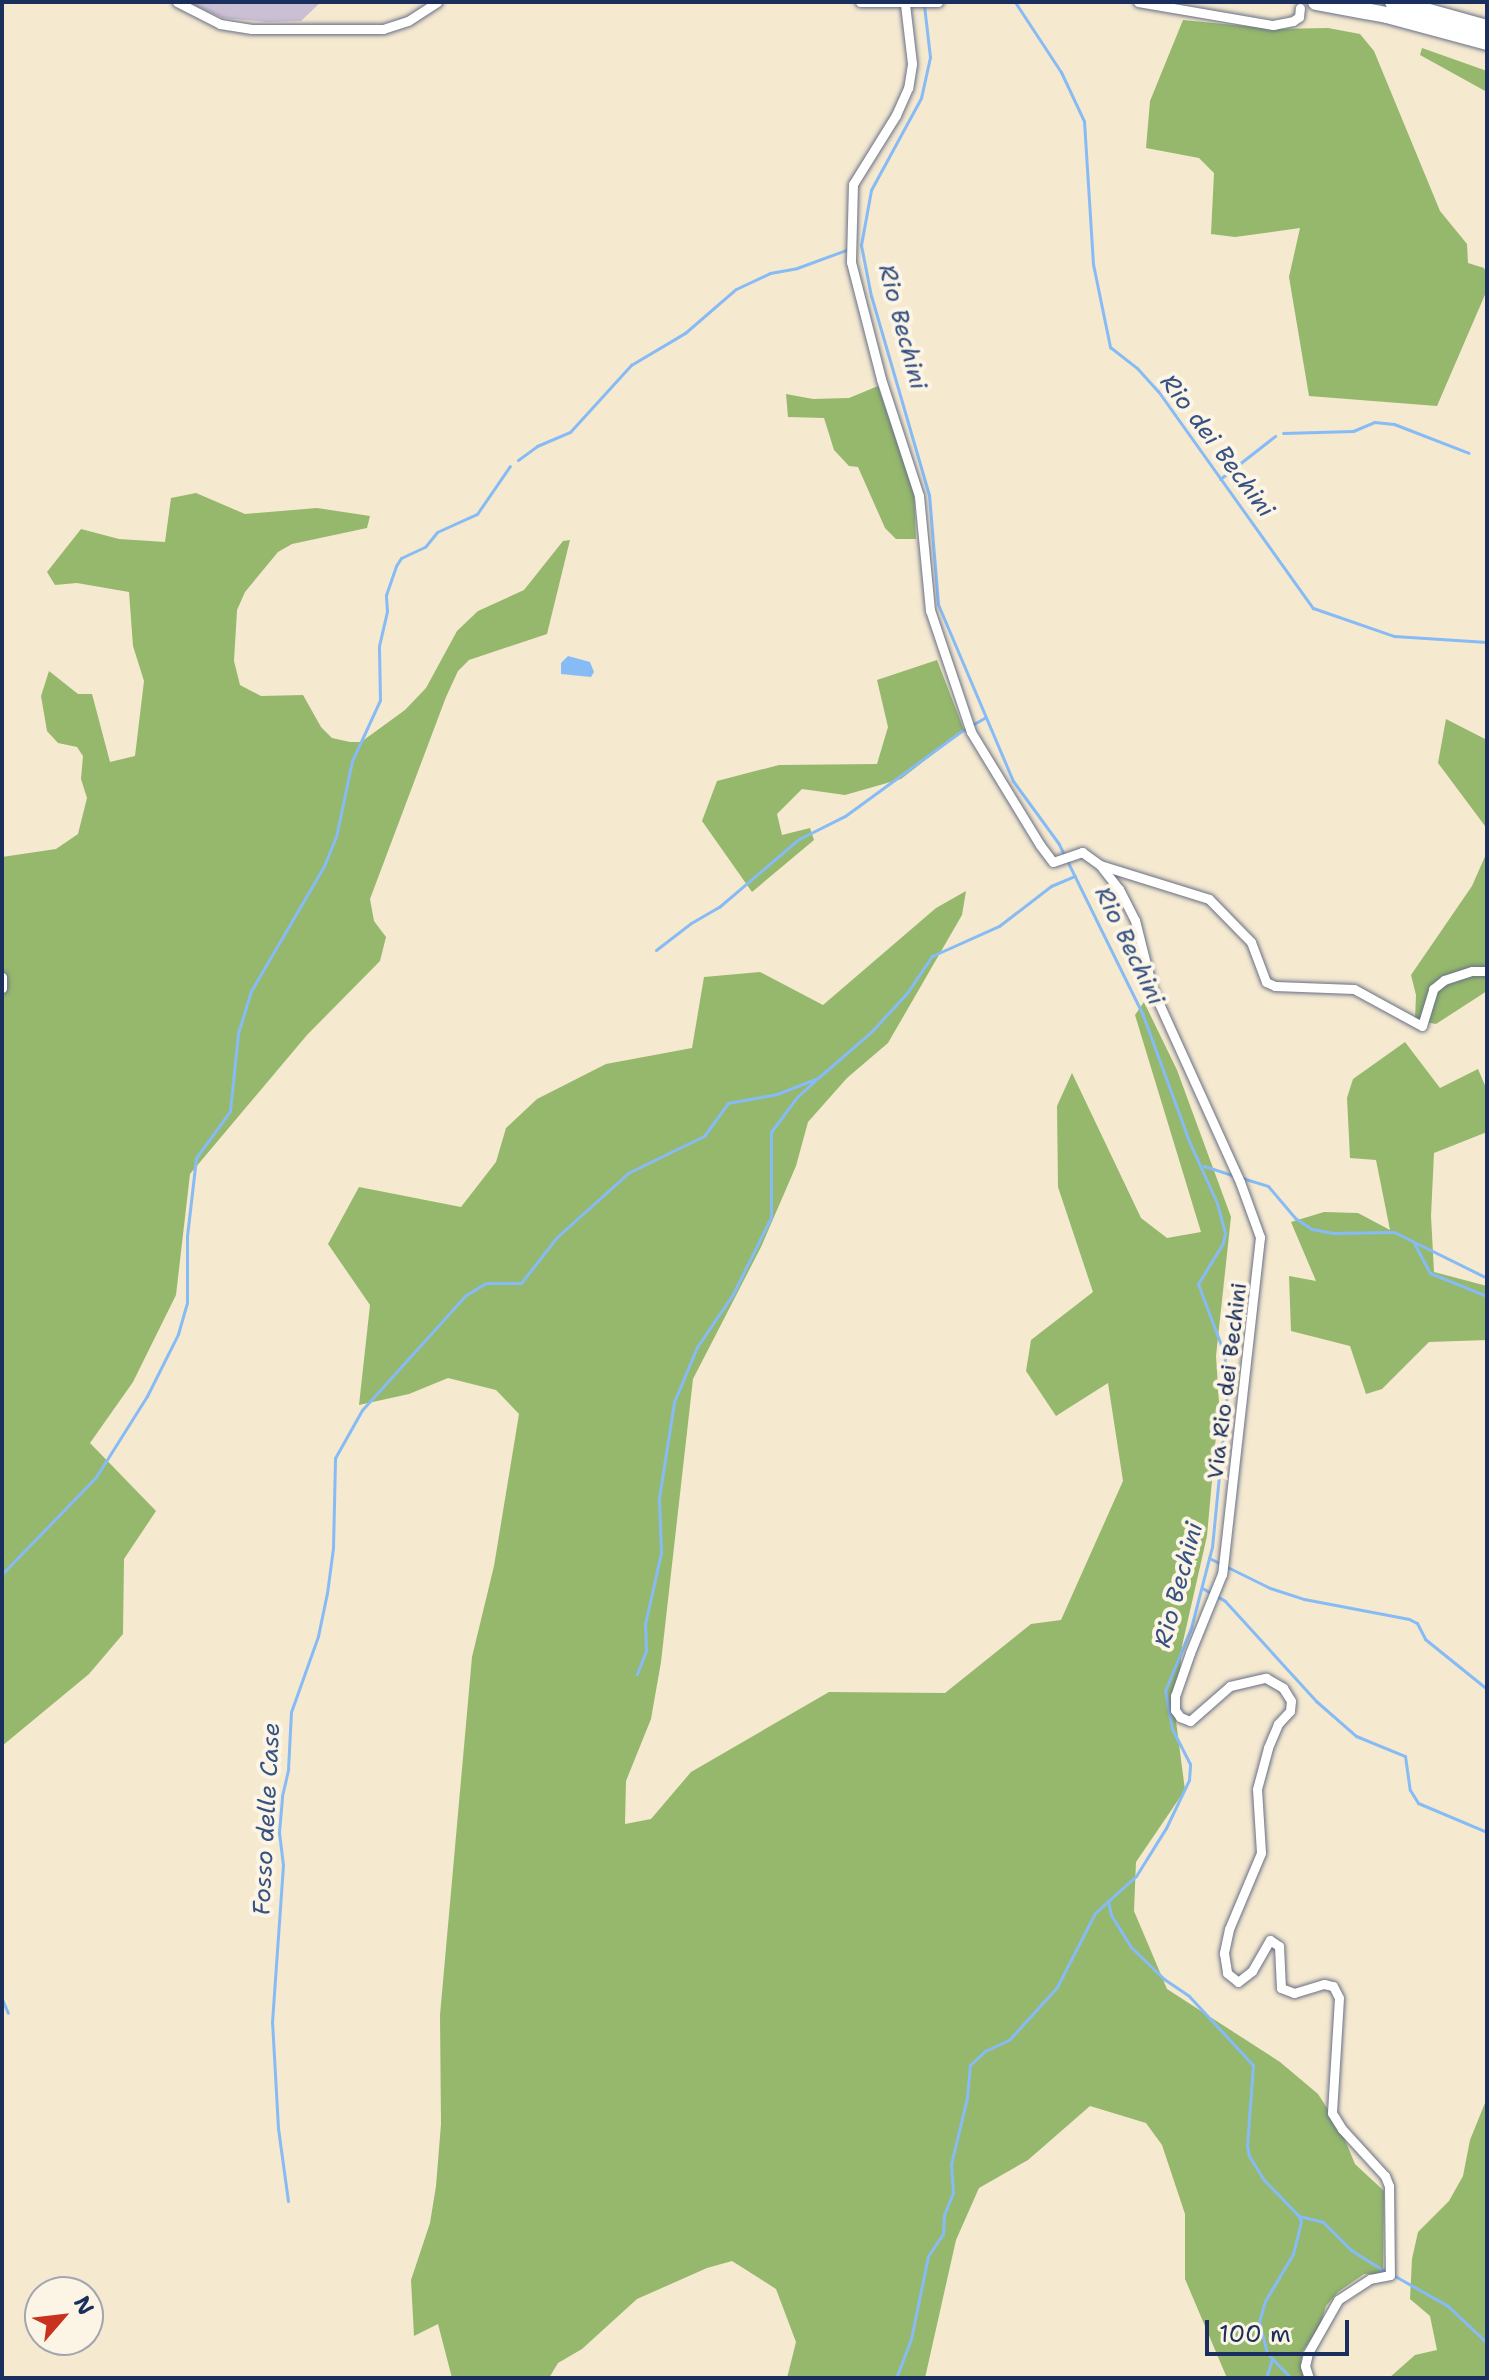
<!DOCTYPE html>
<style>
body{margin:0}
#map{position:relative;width:1489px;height:2380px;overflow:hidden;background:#f5e9d0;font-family:"Shantell Sans",sans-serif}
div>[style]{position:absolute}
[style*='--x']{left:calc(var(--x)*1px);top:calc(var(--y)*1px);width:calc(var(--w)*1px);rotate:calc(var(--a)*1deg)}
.industrial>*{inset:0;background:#cbbfd4}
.forest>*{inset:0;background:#95b86c}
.water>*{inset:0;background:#87bbf5}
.stream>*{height:3px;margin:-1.5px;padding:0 1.5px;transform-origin:1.5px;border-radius:1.5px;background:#87bbf5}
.roads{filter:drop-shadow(0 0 2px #677086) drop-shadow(0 0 2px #677086)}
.street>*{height:9px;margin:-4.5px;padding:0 4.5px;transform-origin:4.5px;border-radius:4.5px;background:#fff}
.highway>*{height:16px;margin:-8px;padding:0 8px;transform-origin:8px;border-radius:8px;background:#fff}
span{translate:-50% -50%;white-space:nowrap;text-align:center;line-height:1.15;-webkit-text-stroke:8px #fcf5e5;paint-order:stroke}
.street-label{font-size:22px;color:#1b2f5e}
.water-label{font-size:24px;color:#365284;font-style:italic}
.frame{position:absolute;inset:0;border:4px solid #1b2f5e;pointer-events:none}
.north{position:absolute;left:24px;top:2276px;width:80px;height:80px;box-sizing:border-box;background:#fcf5e5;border:2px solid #a2a6af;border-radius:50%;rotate:62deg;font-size:22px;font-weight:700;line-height:32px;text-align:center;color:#1b2f5e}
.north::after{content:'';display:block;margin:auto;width:28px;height:36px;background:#c8321e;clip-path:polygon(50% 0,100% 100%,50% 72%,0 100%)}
.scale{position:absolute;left:1205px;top:2320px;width:144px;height:36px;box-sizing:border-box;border:4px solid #1b2f5e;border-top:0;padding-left:10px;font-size:24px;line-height:28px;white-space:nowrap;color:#1b2f5e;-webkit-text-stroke:6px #fcf5e5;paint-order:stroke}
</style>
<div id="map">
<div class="industrial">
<i style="clip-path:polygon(187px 2px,321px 2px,301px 21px,268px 22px,223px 18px)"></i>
</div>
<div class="forest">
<i style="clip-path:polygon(1183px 20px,1274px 29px,1328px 28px,1360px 34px,1374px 51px,1440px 211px,1467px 244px,1468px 263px,1484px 268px,1487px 275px,1487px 290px,1437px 406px,1309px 396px,1289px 277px,1300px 228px,1235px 237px,1211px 234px,1214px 173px,1199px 158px,1146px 148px,1150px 101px)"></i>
<i style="clip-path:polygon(1422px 48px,1487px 71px,1487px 92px,1420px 55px)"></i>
<i style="clip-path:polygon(878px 386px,914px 491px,916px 539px,896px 539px,885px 528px,858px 467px,849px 466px,834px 450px,824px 418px,788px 417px,786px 394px,813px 399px,849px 398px)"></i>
<i style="clip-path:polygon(196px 493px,245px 514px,317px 508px,370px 516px,367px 528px,292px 544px,278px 552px,245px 592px,237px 610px,234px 661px,240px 685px,261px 696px,303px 695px,321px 727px,332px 738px,350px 742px,361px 742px,405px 710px,426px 688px,457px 631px,478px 611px,524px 590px,563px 541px,570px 540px,547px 634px,469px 660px,458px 671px,446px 697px,370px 899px,374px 921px,386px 937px,380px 961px,307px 1035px,190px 1174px,176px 1295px,133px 1382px,90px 1443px,156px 1511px,124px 1559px,123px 1634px,89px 1674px,2px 1746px,2px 857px,56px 849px,78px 834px,87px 798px,81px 779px,83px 756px,77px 747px,58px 743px,47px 731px,41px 696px,49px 671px,78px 694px,92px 694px,110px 762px,135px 756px,144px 681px,133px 646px,129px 592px,77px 583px,55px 585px,47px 572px,81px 529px,119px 539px,165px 542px,171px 498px)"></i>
<i style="clip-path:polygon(937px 660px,964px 730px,901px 779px,845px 795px,802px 789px,777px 814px,782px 835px,810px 828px,814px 840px,752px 892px,702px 821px,717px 781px,779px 765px,877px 764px,888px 727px,877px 680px)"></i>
<i style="clip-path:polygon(1446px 719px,1487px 740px,1487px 839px,1485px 826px,1438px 763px)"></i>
<i style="clip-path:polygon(1487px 852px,1487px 991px,1436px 1024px,1415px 1020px,1416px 995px,1411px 975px,1472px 886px)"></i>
<i style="clip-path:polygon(966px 891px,962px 915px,888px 1043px,847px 1078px,808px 1122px,796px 1166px,761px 1247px,693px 1379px,661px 1662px,651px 1719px,626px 1781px,625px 1824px,651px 1819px,691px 1772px,829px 1692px,945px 1693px,1031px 1624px,1061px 1620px,1123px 1481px,1108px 1383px,1056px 1416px,1026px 1371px,1031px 1340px,1093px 1292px,1058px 1187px,1057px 1106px,1072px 1073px,1141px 1218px,1167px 1238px,1201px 1232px,1135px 1015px,1144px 1002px,1177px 1070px,1231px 1217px,1216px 1356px,1219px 1403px,1207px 1536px,1182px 1646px,1176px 1721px,1185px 1790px,1136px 1862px,1134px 1911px,1167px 1989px,1280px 2062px,1318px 2094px,1340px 2128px,1355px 2164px,1384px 2191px,1383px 2274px,1364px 2274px,1338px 2292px,1326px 2306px,1320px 2326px,1302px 2352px,1301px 2368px,1305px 2378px,1227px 2378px,1185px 2279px,1185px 2214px,1162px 2145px,1146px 2123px,1090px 2106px,1028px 2160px,979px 2188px,956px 2240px,925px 2378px,787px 2378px,796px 2342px,776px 2289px,732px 2261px,707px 2268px,637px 2299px,582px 2349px,558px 2363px,549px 2378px,452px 2378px,438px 2324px,414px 2336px,411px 2280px,430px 2223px,436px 2186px,441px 2124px,440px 2015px,472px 1657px,494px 1566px,519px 1414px,496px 1390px,448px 1378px,409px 1394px,359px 1405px,370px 1305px,328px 1244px,359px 1187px,461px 1207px,496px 1162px,506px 1128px,537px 1099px,606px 1064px,692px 1048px,704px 977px,760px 972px,823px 1005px,936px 908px)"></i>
<i style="clip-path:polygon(1405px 1042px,1440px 1088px,1478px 1069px,1487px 1090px,1487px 1132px,1434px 1153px,1431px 1216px,1434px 1272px,1487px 1286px,1487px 1340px,1429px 1342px,1382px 1389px,1366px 1394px,1350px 1346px,1291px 1331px,1289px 1276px,1316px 1281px,1291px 1222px,1324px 1212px,1358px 1213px,1390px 1230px,1376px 1160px,1350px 1158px,1347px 1098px,1353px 1079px)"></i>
<i style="clip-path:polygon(1487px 2098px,1487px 2378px,1389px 2378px,1415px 2355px,1437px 2350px,1430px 2316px,1410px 2299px,1412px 2259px,1418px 2232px,1449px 2201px,1463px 2176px,1470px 2140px)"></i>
</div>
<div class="water">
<i style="clip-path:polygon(568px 656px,590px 662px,594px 672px,591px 677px,561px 674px,561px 663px)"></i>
</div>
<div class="stream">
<i style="--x:1015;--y:2;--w:84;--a:56.7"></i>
<i style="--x:1061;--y:72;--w:54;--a:64.9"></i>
<i style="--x:1084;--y:121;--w:143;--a:86.4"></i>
<i style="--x:1093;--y:264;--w:85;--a:78.4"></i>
<i style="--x:1110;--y:347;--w:34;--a:38"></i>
<i style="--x:1137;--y:368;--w:31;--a:48"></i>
<i style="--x:1158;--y:391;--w:267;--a:54.5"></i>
<i style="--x:1313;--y:608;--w:86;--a:19.1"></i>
<i style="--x:1394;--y:636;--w:93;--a:3.7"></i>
<i style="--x:1283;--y:433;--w:70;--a:-1.6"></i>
<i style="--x:1353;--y:431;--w:23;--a:-23"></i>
<i style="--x:1374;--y:422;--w:20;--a:6"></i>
<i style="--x:1394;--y:424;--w:80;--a:21.1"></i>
<i style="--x:518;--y:460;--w:24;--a:-36"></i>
<i style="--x:537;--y:446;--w:36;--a:-23"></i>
<i style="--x:570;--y:432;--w:91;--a:-47.7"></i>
<i style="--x:631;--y:365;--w:63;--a:-30.7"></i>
<i style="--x:685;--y:333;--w:67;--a:-40.8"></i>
<i style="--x:736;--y:289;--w:38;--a:-25"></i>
<i style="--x:770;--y:273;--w:27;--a:-10"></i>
<i style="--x:797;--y:268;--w:52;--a:-20.2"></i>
<i style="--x:1220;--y:479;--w:70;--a:-38"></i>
<i style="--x:656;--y:950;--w:44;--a:-37.6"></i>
<i style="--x:691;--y:923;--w:32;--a:-30"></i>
<i style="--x:719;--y:907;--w:105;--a:-40.4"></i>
<i style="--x:799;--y:839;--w:51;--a:-26.6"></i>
<i style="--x:845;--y:816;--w:142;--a:-36.1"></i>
<i style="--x:960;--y:732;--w:28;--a:-30"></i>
<i style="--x:1204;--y:1166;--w:32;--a:18"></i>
<i style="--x:1242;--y:1178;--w:27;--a:17"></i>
<i style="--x:1268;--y:1186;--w:42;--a:49.8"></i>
<i style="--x:1295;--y:1218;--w:20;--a:33"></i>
<i style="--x:1312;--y:1229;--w:20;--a:11"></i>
<i style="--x:1332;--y:1233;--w:62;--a:-0.9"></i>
<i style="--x:1394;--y:1232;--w:104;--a:26.3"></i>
<i style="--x:1414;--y:1243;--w:34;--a:62"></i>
<i style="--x:1430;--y:1273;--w:61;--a:22"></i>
<i style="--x:1209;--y:1558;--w:68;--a:26.2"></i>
<i style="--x:1270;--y:1588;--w:36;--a:18"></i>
<i style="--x:1304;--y:1599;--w:107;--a:10.8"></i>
<i style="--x:1409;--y:1619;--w:9;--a:27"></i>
<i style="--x:1417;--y:1623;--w:18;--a:63"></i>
<i style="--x:1425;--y:1639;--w:80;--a:38.9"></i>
<i style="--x:2;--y:1574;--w:135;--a:-45.9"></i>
<i style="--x:96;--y:1477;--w:96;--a:-57.8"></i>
<i style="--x:147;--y:1396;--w:69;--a:-63.4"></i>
<i style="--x:178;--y:1334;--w:32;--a:-74"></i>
<i style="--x:187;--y:1303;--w:67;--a:-90"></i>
<i style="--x:187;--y:1236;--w:79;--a:-83.4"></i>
<i style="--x:196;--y:1158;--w:58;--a:-54.1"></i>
<i style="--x:230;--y:1111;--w:78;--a:-84.1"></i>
<i style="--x:238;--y:1033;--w:44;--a:-72.8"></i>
<i style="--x:251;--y:991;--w:145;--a:-59.7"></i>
<i style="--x:324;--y:866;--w:31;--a:-68"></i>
<i style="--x:336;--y:837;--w:78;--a:-78.1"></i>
<i style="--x:352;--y:761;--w:67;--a:-65.3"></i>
<i style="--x:380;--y:700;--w:54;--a:-91.1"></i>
<i style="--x:379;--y:646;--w:36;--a:-77"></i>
<i style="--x:387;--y:611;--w:16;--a:-94"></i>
<i style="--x:386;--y:595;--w:31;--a:-71"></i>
<i style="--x:396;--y:566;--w:9;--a:-58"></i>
<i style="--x:401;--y:558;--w:26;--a:-25"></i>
<i style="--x:425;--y:547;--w:19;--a:-51"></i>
<i style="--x:437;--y:532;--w:44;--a:-24.2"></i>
<i style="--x:477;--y:514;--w:58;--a:-55.5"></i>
<i style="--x:1202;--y:1588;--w:26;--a:29"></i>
<i style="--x:1225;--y:1601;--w:135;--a:47.7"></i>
<i style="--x:1316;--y:1701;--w:53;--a:41.2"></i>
<i style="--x:1356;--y:1736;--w:53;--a:22.2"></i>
<i style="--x:1405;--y:1756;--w:34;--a:82"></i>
<i style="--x:1410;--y:1790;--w:15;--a:58"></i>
<i style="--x:1418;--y:1803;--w:75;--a:22.8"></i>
<i style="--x:637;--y:1674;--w:26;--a:-69"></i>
<i style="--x:646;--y:1650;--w:26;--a:-92"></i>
<i style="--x:645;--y:1624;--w:73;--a:-77.3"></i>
<i style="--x:661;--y:1553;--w:55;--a:-92.1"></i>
<i style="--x:659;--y:1498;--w:97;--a:-81.1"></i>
<i style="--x:674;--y:1402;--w:60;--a:-67.3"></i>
<i style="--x:697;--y:1347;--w:64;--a:-55.8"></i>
<i style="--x:733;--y:1294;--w:86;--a:-63.7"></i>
<i style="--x:771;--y:1217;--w:85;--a:-90"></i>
<i style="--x:771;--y:1132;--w:44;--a:-53.4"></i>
<i style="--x:797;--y:1097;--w:24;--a:-42"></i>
<i style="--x:1108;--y:1901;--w:14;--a:78"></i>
<i style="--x:1111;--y:1915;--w:38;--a:58"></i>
<i style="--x:1131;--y:1947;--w:46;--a:44.1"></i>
<i style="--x:1164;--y:1979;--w:30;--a:34"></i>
<i style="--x:1189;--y:1996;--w:94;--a:47.2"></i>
<i style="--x:1253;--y:2065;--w:81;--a:94.2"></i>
<i style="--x:1247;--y:2146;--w:10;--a:79"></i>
<i style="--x:1249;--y:2156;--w:28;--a:58"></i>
<i style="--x:1264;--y:2180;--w:50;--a:45.8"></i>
<i style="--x:1299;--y:2216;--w:25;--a:14"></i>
<i style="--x:1323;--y:2222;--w:40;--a:45"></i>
<i style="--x:1351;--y:2250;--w:41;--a:32.2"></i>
<i style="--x:2;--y:1999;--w:15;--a:67"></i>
<i style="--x:288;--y:2201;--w:74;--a:-97.8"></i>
<i style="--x:278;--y:2128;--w:106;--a:-93.2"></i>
<i style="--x:272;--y:2022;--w:157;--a:-86"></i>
<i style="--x:283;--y:1865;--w:33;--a:-97"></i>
<i style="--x:279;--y:1832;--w:36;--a:-85"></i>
<i style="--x:282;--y:1796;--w:28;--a:-77"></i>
<i style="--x:288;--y:1769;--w:57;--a:-87"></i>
<i style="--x:291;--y:1712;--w:81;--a:-70.4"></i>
<i style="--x:318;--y:1636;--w:44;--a:-78.2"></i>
<i style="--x:327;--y:1593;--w:45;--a:-82.4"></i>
<i style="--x:333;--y:1548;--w:90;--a:-88.7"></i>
<i style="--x:335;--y:1458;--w:55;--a:-60.6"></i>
<i style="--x:362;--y:1410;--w:155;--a:-47.9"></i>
<i style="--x:466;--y:1295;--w:23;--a:-31"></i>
<i style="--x:486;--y:1283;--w:35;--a:0"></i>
<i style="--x:521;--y:1283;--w:58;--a:-52"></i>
<i style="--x:557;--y:1237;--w:96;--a:-42"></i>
<i style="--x:628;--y:1173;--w:85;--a:-26"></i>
<i style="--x:704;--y:1136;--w:41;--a:-54"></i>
<i style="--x:728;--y:1103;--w:50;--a:-10.4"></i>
<i style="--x:777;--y:1094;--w:44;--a:-21.3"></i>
<i style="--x:818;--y:1078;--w:70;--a:-41"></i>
<i style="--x:871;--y:1032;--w:53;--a:-47.3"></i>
<i style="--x:907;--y:993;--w:45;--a:-56"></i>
<i style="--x:932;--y:956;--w:73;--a:-24.1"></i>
<i style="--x:999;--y:926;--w:66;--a:-37.6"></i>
<i style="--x:1051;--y:886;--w:26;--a:-23"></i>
<i style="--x:1393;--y:2275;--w:63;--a:29.4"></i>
<i style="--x:1448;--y:2306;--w:54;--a:43.5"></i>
<i style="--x:896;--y:2378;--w:42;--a:-69"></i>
<i style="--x:911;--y:2339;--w:85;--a:-78.4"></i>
<i style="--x:928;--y:2256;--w:27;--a:-56"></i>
<i style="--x:943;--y:2234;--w:19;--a:-87"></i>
<i style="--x:944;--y:2215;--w:24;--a:-68"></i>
<i style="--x:953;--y:2193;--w:29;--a:-94"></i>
<i style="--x:951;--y:2164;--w:68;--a:-76.4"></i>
<i style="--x:967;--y:2098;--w:33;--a:-85"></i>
<i style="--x:970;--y:2065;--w:21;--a:-43"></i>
<i style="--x:985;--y:2051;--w:26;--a:-25"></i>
<i style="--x:1009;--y:2040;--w:72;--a:-47.8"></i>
<i style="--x:1057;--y:1987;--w:83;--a:-62.8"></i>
<i style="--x:1095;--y:1913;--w:55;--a:-42.1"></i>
<i style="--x:1136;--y:1876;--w:57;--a:-58"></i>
<i style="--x:1166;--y:1828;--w:53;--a:-64.4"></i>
<i style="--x:1189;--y:1780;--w:16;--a:-86"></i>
<i style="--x:1190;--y:1764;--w:39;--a:-117"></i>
<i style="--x:1172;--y:1729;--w:39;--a:-100"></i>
<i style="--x:1165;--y:1691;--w:68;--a:-67.6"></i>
<i style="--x:1191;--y:1628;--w:84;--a:-75.5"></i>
<i style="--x:1212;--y:1547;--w:165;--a:-84.4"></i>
<i style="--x:1228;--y:1383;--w:30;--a:-98"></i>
<i style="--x:1224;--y:1353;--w:74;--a:-110.6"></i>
<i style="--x:1198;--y:1284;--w:48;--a:-58.6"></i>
<i style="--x:1223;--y:1243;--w:10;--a:-79"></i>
<i style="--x:1225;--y:1233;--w:31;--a:-105"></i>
<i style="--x:1217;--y:1203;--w:68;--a:-114.3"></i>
<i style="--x:1189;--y:1141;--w:134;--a:-110.1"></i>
<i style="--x:1143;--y:1015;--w:191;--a:-116.2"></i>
<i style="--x:1059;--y:844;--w:78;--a:-126.1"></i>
<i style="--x:1013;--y:781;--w:192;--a:-113"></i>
<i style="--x:938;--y:604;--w:109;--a:-94.7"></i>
<i style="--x:929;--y:495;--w:207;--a:-106.2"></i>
<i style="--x:871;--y:296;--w:52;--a:-101.1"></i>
<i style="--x:861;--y:245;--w:56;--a:-79.7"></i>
<i style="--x:871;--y:190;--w:105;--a:-61.5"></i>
<i style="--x:921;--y:98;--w:42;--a:-77.6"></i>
<i style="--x:930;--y:57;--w:52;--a:-96.6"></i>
<i style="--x:1266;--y:2378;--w:20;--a:-72"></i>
<i style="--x:1291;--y:2378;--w:35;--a:-134"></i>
<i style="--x:1267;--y:2353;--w:32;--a:-104"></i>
<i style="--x:1259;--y:2322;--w:22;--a:-74"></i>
<i style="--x:1265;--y:2301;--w:55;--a:-59.2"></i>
<i style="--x:1293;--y:2254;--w:34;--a:-76"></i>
<i style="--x:1301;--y:2221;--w:7;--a:-117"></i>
</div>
<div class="roads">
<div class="street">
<i style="--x:177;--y:2;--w:48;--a:27.1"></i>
<i style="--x:220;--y:24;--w:32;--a:9"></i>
<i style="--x:252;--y:29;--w:131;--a:0"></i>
<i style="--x:383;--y:29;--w:26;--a:-18"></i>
<i style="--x:408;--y:21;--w:35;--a:-33"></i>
<i style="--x:860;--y:2;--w:78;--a:0"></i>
<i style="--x:1138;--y:2;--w:137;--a:9.7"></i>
<i style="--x:1273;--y:25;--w:20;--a:-11"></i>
<i style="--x:1293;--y:21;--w:7;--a:-34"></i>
<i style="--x:1299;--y:17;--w:9;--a:-84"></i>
<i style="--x:905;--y:4;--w:60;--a:83.3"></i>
<i style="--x:912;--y:64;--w:24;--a:99"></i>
<i style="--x:908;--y:88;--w:30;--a:114"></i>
<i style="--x:896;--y:115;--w:81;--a:121.9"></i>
<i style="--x:853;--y:184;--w:78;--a:91.5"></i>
<i style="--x:851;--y:262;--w:121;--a:75.6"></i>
<i style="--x:881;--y:379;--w:123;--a:72"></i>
<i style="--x:919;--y:496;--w:115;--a:84.5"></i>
<i style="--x:930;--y:610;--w:129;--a:71.4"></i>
<i style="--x:971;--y:732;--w:132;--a:58.6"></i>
<i style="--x:1040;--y:845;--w:21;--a:53"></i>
<i style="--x:1053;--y:862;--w:31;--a:-19"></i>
<i style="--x:1082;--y:852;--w:22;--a:36"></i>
<i style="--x:1100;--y:865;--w:31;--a:52"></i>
<i style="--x:1119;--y:889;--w:35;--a:63"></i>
<i style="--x:1135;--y:920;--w:70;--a:76"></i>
<i style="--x:1152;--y:988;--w:213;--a:65.6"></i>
<i style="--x:1240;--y:1182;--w:59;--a:70"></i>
<i style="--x:1260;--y:1237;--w:339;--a:96.4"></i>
<i style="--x:1222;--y:1574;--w:85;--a:112.1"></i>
<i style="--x:1190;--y:1653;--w:46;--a:109.2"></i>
<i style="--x:1175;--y:1696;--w:14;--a:90"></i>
<i style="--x:1175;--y:1710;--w:9;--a:54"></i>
<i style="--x:1180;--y:1717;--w:11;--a:22"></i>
<i style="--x:1190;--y:1721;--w:53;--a:-41.2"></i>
<i style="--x:1230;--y:1686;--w:37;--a:-13"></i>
<i style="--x:1266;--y:1678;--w:20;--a:30"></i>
<i style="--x:1283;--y:1688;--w:15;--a:58"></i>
<i style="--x:1291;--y:1701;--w:10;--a:96"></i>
<i style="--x:1290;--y:1711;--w:18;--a:133"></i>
<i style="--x:1278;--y:1724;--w:26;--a:113"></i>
<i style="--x:1268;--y:1748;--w:42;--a:105"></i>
<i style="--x:1257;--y:1789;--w:64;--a:86.4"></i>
<i style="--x:1261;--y:1853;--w:82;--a:112.8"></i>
<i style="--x:1229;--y:1929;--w:25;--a:102"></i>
<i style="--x:1224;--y:1953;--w:20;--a:81"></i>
<i style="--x:1227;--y:1973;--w:14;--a:39"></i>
<i style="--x:1238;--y:1982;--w:18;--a:-38"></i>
<i style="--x:1252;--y:1971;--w:36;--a:-60"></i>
<i style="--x:1270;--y:1940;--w:11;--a:34"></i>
<i style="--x:1279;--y:1946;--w:42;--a:87.3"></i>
<i style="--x:1281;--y:1988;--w:14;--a:21"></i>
<i style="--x:1294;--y:1993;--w:31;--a:-17"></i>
<i style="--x:1324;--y:1984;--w:9;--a:13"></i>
<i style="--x:1333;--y:1986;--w:13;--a:63"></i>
<i style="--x:1339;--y:1998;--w:115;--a:93.5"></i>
<i style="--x:1332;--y:2113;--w:19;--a:58"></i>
<i style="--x:1342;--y:2129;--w:64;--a:47.5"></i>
<i style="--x:1385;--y:2176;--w:11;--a:68"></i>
<i style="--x:1389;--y:2186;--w:89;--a:89.4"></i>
<i style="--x:1390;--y:2275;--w:20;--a:169"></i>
<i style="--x:1370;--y:2279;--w:38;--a:147"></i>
<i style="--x:1338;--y:2300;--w:61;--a:119.5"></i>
<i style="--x:1308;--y:2353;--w:13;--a:103"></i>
<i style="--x:1305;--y:2366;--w:13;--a:72"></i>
<i style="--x:1100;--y:865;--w:114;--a:17.3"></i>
<i style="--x:1209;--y:899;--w:60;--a:45.7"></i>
<i style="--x:1251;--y:942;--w:43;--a:69.4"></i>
<i style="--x:1266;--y:982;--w:10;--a:24"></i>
<i style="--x:1275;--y:986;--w:79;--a:2.2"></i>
<i style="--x:1354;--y:989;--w:77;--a:28.6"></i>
<i style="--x:1422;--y:1026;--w:39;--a:-73"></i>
<i style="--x:1433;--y:989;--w:14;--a:-39"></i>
<i style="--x:1444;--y:980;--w:29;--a:-18"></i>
<i style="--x:1472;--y:971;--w:15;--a:0"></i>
<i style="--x:2;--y:977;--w:11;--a:90"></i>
</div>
<div class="highway">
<i style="--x:1316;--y:2;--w:72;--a:10.4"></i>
<i style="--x:1387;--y:15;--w:104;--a:15.1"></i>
<i style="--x:1393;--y:2;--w:98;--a:15.5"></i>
</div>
</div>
<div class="street-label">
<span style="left:1227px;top:1381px;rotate:-83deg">Via Rio dei Bechini</span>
</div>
<div class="water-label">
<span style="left:902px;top:327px;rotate:75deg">Rio Bechini</span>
<span style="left:1217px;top:446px;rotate:53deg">Rio dei Bechini</span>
<span style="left:1129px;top:946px;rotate:64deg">Rio Bechini</span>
<span style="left:1179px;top:1585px;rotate:-75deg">Rio Bechini</span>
<span style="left:267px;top:1819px;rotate:-87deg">Fosso delle Case</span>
</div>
<div class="frame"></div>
<div class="north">N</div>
<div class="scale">100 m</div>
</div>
